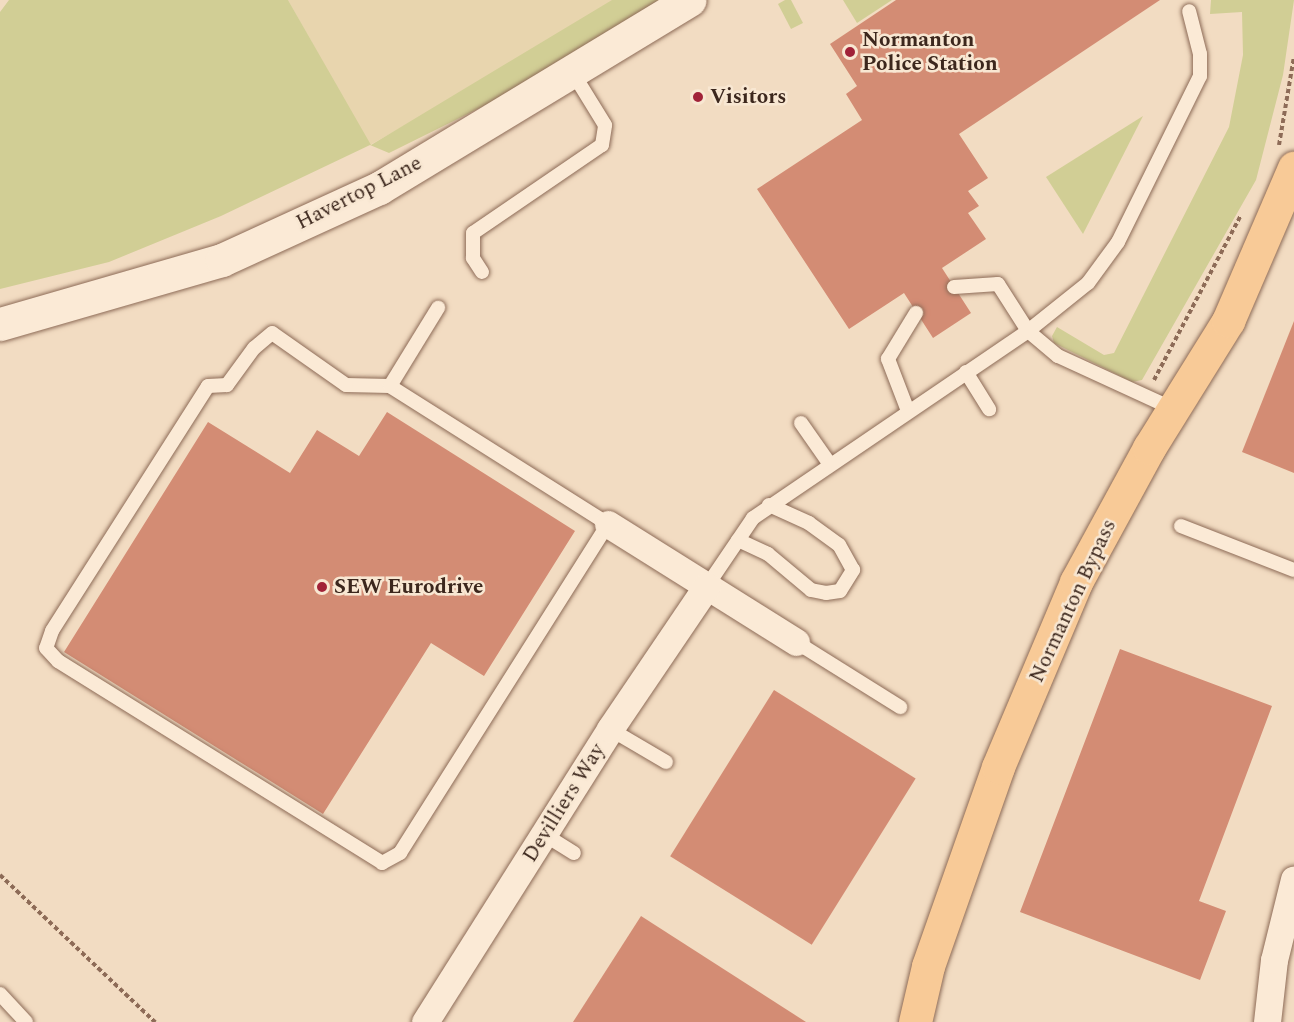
<!DOCTYPE html>
<style>
body{margin:0}
#map{position:relative;width:1294px;height:1022px;overflow:hidden;background:#f2dcc2;font-family:Spectral,serif}
div>[style]{position:absolute}
[style*='--x']{left:calc(var(--x)*1px);top:calc(var(--y)*1px);width:calc(var(--w)*1px);rotate:calc(var(--a)*1deg)}
.farmland>*{inset:0;background:#e8d5ae}
.green>*{inset:0;background:#d1ce95}
.building>*{inset:0;background:#d38c74;transform-origin:0 0}
.path>*{height:4px;margin-top:-2px;transform-origin:0;background:repeating-linear-gradient(90deg,#8d6b57 0 4.5px,transparent 0 7.5px)}
.roads{filter:drop-shadow(0 0 2px #8d6b57) drop-shadow(0 0 2px #8d6b57)}
.service>*{height:14px;margin:-7px;padding:0 7px;transform-origin:7px;border-radius:7px;background:#fbead6}
.minor>*{height:27px;margin:-13.5px;padding:0 13.5px;transform-origin:13.5px;border-radius:13.5px;background:#fbead6}
.secondary>*{height:33px;margin:-16.5px;padding:0 16.5px;transform-origin:16.5px;border-radius:16.5px;background:#fbead6}
.primary>*{height:33px;margin:-16.5px;padding:0 16.5px;transform-origin:16.5px;border-radius:16.5px;background:#f8ca97}
.dots>*{width:16px;height:16px;translate:-50% -50%;box-sizing:border-box;border:3px solid #f8e7d2;border-radius:50%}
span{translate:-50% -50%;white-space:nowrap;text-align:center;line-height:1.15;-webkit-text-stroke:5px #f8e7d2;paint-order:stroke}
.poi-label{font-size:21px;color:#3c271d;font-weight:700}
.left{translate:0 -50%;text-align:left}
.street-label{font-size:21px;color:#3c271d}
</style>
<div id="map">
<div class="farmland">
<i style="clip-path:polygon(288px 0,627px 0,370px 145px)"></i>
</div>
<div class="green">
<i style="clip-path:polygon(9px 0,288px 0,371px 145px,612px 0,659px 0,516px 90px,389px 153px,370px 145px,221px 216px,109px 262px,0 289px,0 12px)"></i>
<i style="clip-path:polygon(785px 0,791px 0,803px 23px,791px 29px,778px 4px)"></i>
<i style="clip-path:polygon(843px 0,892px 0,857px 23px)"></i>
<i style="clip-path:polygon(1211px 0,1294px 0,1283px 75px,1256px 180px,1142px 380px,1132px 382px,1054px 343px,1052px 336px,1057px 327px,1104px 355px,1114px 353px,1229px 127px,1243px 55px,1242px 12px,1210px 14px)"></i>
<i style="clip-path:polygon(1143px 116px,1083px 234px,1046px 177px)"></i>
</div>
<div class="building">
<i style="clip-path:polygon(896px 0,1160px 0,959px 134px,988px 178px,968px 191px,979px 206px,968px 213px,986px 239px,942px 268px,971px 313px,933px 338px,904px 293px,849px 329px,757px 189px,862px 120px,846px 94px,857px 86px,830px 44px)"></i>
<i style="clip-path:polygon(1294px 321px,1294px 473px,1242px 452px)"></i>
<i style="clip-path:polygon(387px 412px,575px 531px,484px 676px,431px 643px,323px 814px,64px 652px,208px 422px,290px 473px,317px 430px,359px 456px)"></i>
<i style="clip-path:polygon(1120px 649px,1272px 706px,1199px 901px,1226px 911px,1200px 980px,1020px 912px)"></i>
<i style="left:774px;top:690px;width:167px;height:196px;rotate:32deg"></i>
<i style="clip-path:polygon(641px 916px,806px 1022px,573px 1022px)"></i>
</div>
<div class="path">
<i style="--x:1279;--y:145;--w:90;--a:-80.4"></i>
<i style="--x:1154;--y:380;--w:187;--a:-62.2"></i>
<i style="--x:0;--y:875;--w:214;--a:43.5"></i>
</div>
<div class="roads">
<div class="service">
<i style="--x:482;--y:272;--w:17;--a:-123"></i>
<i style="--x:473;--y:258;--w:25;--a:-90"></i>
<i style="--x:473;--y:233;--w:156;--a:-34.3"></i>
<i style="--x:602;--y:145;--w:20;--a:-81"></i>
<i style="--x:605;--y:125;--w:61;--a:-121.6"></i>
<i style="--x:954;--y:287;--w:44;--a:-3.9"></i>
<i style="--x:998;--y:284;--w:56;--a:57.4"></i>
<i style="--x:1028;--y:331;--w:39;--a:40"></i>
<i style="--x:1058;--y:356;--w:128;--a:24.6"></i>
<i style="--x:966;--y:372;--w:44;--a:58.1"></i>
<i style="--x:390;--y:386;--w:44;--a:-178.7"></i>
<i style="--x:346;--y:385;--w:90;--a:-144.9"></i>
<i style="--x:272;--y:333;--w:23;--a:140"></i>
<i style="--x:254;--y:348;--w:46;--a:126.1"></i>
<i style="--x:227;--y:385;--w:19;--a:177"></i>
<i style="--x:208;--y:386;--w:290;--a:122.5"></i>
<i style="--x:52;--y:631;--w:18;--a:109"></i>
<i style="--x:46;--y:648;--w:18;--a:47"></i>
<i style="--x:58;--y:661;--w:382;--a:31.9"></i>
<i style="--x:382;--y:863;--w:21;--a:-29"></i>
<i style="--x:400;--y:853;--w:389;--a:-57.7"></i>
<i style="--x:608;--y:524;--w:258;--a:-147.7"></i>
<i style="--x:390;--y:386;--w:92;--a:-58.4"></i>
<i style="--x:908;--y:411;--w:56;--a:-111"></i>
<i style="--x:888;--y:359;--w:54;--a:-58.7"></i>
<i style="--x:801;--y:423;--w:49;--a:55"></i>
<i style="--x:1181;--y:526;--w:121;--a:21.3"></i>
<i style="--x:738;--y:540;--w:33;--a:25"></i>
<i style="--x:768;--y:554;--w:56;--a:39.9"></i>
<i style="--x:811;--y:590;--w:15;--a:11"></i>
<i style="--x:826;--y:593;--w:14;--a:-8"></i>
<i style="--x:840;--y:591;--w:25;--a:-58"></i>
<i style="--x:853;--y:570;--w:29;--a:-119"></i>
<i style="--x:839;--y:545;--w:37;--a:-144"></i>
<i style="--x:809;--y:523;--w:44;--a:-155.8"></i>
<i style="--x:707;--y:586;--w:82;--a:-55.9"></i>
<i style="--x:753;--y:518;--w:333;--a:-34.2"></i>
<i style="--x:1028;--y:331;--w:77;--a:-38.7"></i>
<i style="--x:1088;--y:283;--w:51;--a:-53.8"></i>
<i style="--x:1118;--y:242;--w:185;--a:-63.7"></i>
<i style="--x:1200;--y:76;--w:22;--a:-90"></i>
<i style="--x:1200;--y:54;--w:44;--a:-104.3"></i>
<i style="--x:796;--y:642;--w:123;--a:32"></i>
<i style="--x:610;--y:729;--w:65;--a:30.5"></i>
<i style="--x:545;--y:835;--w:34;--a:32"></i>
<i style="--x:0;--y:994;--w:38;--a:47"></i>
</div>
<div class="minor">
<i style="--x:608;--y:524;--w:222;--a:32.1"></i>
<i style="--x:425;--y:1022;--w:347;--a:-57.7"></i>
<i style="--x:610;--y:729;--w:173;--a:-55.9"></i>
<i style="--x:1267;--y:1022;--w:62;--a:-83.6"></i>
<i style="--x:1274;--y:960;--w:83;--a:-76.1"></i>
</div>
<div class="secondary">
<i style="--x:0;--y:324;--w:231;--a:-16.1"></i>
<i style="--x:222;--y:260;--w:173;--a:-24.6"></i>
<i style="--x:379;--y:188;--w:363;--a:-31.2"></i>
</div>
<div class="primary">
<i style="--x:915;--y:1022;--w:57;--a:-76.9"></i>
<i style="--x:928;--y:966;--w:211;--a:-70.6"></i>
<i style="--x:998;--y:767;--w:201;--a:-67.1"></i>
<i style="--x:1076;--y:582;--w:153;--a:-61.4"></i>
<i style="--x:1149;--y:448;--w:150;--a:-58.1"></i>
<i style="--x:1228;--y:321;--w:167;--a:-66.7"></i>
</div>
</div>
<div class="dots">
<i style="left:850px;top:52px;background:#a12238"></i>
<i style="left:698px;top:97px;background:#a12238"></i>
<i style="left:322px;top:587px;background:#a12238"></i>
</div>
<div class="poi-label">
<span class="left" style="left:862px;top:52px">Normanton<br>Police Station</span>
<span class="left" style="left:710px;top:97px">Visitors</span>
<span class="left" style="left:334px;top:587px">SEW Eurodrive</span>
</div>
<div class="street-label">
<span style="left:359px;top:193px;rotate:-27deg">Havertop Lane</span>
<span style="left:1073px;top:601px;rotate:-65deg">Normanton Bypass</span>
<span style="left:564px;top:803px;rotate:-58deg">Devilliers Way</span>
</div>
</div>
